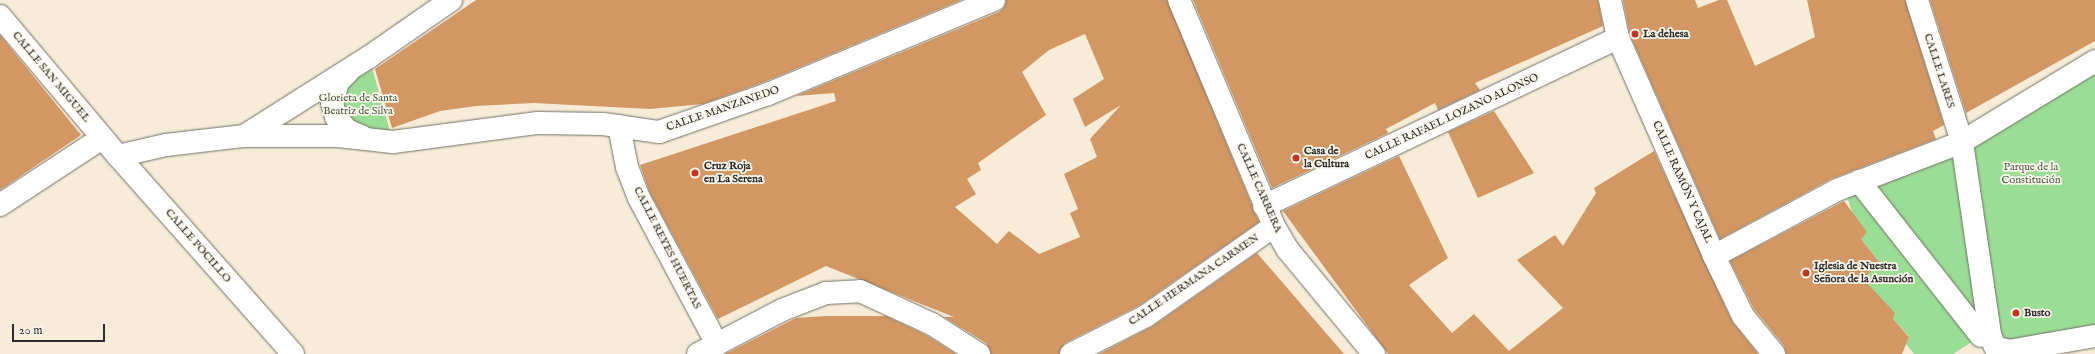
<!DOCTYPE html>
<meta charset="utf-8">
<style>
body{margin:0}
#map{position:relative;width:2095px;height:354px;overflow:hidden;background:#f6ecd7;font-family:"IM FELL English",serif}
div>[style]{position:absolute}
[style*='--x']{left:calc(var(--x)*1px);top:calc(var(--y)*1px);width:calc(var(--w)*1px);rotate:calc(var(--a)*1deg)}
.green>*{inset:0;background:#9add94}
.building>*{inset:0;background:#d29763}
.roads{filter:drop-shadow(0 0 1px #726f67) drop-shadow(0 0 1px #726f67)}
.minor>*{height:22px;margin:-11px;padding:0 11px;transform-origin:11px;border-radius:11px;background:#fff}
.dots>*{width:11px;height:11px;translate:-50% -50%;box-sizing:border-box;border:2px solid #fbf7ec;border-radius:50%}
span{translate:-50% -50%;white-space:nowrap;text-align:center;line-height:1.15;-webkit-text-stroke:3.5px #fbf7ec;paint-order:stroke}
.poi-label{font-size:11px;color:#2b2b2b;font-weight:700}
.left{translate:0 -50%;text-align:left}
.street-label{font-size:11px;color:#2b2b2b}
.park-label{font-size:11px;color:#475845}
.scale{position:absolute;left:12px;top:324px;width:93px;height:18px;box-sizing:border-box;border:2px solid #2b2b2b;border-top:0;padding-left:5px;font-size:12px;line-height:14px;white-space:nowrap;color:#2b2b2b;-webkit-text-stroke:3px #fbf7ec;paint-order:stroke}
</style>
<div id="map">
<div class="green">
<i style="clip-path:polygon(369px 57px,393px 142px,347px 130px,338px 82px)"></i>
<i style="clip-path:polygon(2095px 61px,2095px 336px,2009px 351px,1981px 336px,1953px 354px,1914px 354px,1906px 344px,1909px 336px,1893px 319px,1895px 313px,1866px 288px,1868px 284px,1863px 279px,1880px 263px,1861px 239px,1846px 194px)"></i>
</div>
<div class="building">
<i style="clip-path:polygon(476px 0,961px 0,764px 82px,703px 104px,650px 109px,534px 103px,476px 106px,440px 111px,392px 128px,375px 69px)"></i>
<i style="clip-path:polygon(evenodd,1006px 0,1167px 0,1259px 222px,1140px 305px,1065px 343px,1059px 354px,991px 354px,986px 343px,944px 317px,954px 317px,826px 266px,718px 319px,650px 193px,640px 165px,836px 101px,834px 93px,796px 96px,999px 12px,1004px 7px,1006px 0,1085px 34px,1104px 79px,1073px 99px,1085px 127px,1121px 105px,1090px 139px,1097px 157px,1064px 174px,1078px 209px,1070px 213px,1080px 237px,1039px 254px,1009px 231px,997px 244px,955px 207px,976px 194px,967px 179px,981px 170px,978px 163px,1046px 115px,1022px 72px,1049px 50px,1085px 34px)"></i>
<i style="clip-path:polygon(1193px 0,1598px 0,1603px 26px,1475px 83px,1480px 90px,1438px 110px,1435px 103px,1386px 129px,1388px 133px,1272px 188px)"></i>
<i style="clip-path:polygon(1623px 0,1695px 0,1698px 8px,1719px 0,1727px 0,1755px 66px,1815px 37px,1807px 0,1905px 0,1944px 125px,1933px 131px,1936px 139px,1831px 179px,1720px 239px,1630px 35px)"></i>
<i style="clip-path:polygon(1930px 0,2095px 0,2095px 41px,1966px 113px)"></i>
<i style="clip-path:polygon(0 35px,81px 135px,0 190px)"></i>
<i style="clip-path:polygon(1494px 111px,1534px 173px,1478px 198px,1448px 132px)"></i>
<i style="clip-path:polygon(1654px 151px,1732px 321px,1758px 354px,1388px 354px,1283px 211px,1399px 156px,1448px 258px,1409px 285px,1452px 333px,1474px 314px,1509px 351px,1563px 308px,1517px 260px,1555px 235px,1563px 246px,1596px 193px,1594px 188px)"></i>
<i style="clip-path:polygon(1844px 201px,1867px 232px,1861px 239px,1880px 263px,1863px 279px,1895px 313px,1893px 319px,1909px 337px,1902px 354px,1786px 354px,1784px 346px,1754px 309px,1730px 261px)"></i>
<i style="clip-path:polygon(1257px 253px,1344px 354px,1099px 354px,1153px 326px)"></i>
<i style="clip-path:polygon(826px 316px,886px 316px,926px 335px,956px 354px,725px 354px,796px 318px)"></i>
</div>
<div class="roads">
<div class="minor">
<i style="--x:1179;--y:0;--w:245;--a:67.2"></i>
<i style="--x:1274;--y:226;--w:28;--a:60"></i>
<i style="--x:1288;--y:250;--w:135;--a:50.4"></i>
<i style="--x:1610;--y:0;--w:39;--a:78"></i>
<i style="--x:1618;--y:38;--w:238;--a:66.2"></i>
<i style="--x:1714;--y:256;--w:67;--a:64.2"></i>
<i style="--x:1743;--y:316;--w:49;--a:50.8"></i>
<i style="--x:0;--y:16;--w:183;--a:49.9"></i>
<i style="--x:118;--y:156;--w:264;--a:48.5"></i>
<i style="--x:2095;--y:61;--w:156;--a:148.7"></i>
<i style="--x:1962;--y:142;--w:195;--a:81.7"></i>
<i style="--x:1990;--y:335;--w:13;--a:67"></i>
<i style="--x:1995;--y:347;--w:15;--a:16"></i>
<i style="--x:2009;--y:351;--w:87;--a:-9.9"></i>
<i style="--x:348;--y:72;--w:14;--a:135"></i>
<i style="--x:338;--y:82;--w:22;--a:106"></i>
<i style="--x:332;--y:103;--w:15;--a:74"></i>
<i style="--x:336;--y:117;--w:17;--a:50"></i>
<i style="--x:347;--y:130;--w:17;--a:24"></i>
<i style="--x:619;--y:126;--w:42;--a:79"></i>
<i style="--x:627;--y:167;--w:33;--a:69"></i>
<i style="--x:639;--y:198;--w:166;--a:61.9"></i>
<i style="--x:244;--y:136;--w:148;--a:-32.3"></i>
<i style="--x:369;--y:57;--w:100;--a:-34.8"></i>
<i style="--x:118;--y:156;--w:49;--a:-12.9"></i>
<i style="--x:166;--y:145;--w:79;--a:-6.6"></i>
<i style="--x:244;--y:136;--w:94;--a:0"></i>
<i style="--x:338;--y:136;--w:55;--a:6.2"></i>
<i style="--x:393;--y:142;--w:146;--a:-7.5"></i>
<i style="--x:538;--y:123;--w:65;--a:0.9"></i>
<i style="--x:603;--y:124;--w:57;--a:8.1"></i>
<i style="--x:659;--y:132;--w:115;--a:-19.2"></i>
<i style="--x:768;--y:94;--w:245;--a:-22.6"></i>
<i style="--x:1859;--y:181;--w:197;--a:51.8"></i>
<i style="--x:0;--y:205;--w:122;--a:-33.3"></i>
<i style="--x:1264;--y:206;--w:392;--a:-25.4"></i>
<i style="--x:1714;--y:256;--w:140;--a:-28.2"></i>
<i style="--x:1837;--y:190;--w:134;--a:-21"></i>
<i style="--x:1962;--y:142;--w:149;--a:-107.6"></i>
<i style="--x:698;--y:354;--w:95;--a:-27.6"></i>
<i style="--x:782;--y:310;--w:47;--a:-21.1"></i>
<i style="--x:826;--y:293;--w:34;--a:-3"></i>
<i style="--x:860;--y:291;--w:79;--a:24.6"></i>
<i style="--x:932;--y:324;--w:56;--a:32.6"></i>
<i style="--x:1071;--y:354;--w:84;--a:-26.9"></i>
<i style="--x:1146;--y:316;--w:156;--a:-35.1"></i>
</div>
</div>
<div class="dots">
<i style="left:1635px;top:34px;background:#c8321e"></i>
<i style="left:1296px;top:158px;background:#c8321e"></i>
<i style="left:695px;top:173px;background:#c8321e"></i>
<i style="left:1806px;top:273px;background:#c8321e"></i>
<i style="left:2016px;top:313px;background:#c8321e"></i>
</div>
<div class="poi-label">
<span class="left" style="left:1643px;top:34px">La dehesa</span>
<span class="left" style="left:1304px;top:158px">Casa de<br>la Cultura</span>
<span class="left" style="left:704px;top:173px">Cruz Roja<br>en La Serena</span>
<span class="left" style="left:1814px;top:273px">Iglesia de Nuestra<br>Señora de la Asunción</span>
<span class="left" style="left:2024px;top:313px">Busto</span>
</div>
<div class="street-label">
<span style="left:1939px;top:71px;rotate:72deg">CALLE LARES</span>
<span style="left:51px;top:77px;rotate:50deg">CALLE SAN MIGUEL</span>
<span style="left:723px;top:109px;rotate:-19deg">CALLE MANZANEDO</span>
<span style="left:1452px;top:117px;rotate:-25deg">CALLE RAFAEL LOZANO ALONSO</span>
<span style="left:1682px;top:182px;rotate:66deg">CALLE RAMÓN Y CAJAL</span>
<span style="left:1259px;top:188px;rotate:66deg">CALLE CARRERA</span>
<span style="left:198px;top:246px;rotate:49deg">CALLE POCILLO</span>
<span style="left:667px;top:248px;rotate:63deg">CALLE REYES HUERTAS</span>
<span style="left:1194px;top:280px;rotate:-34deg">CALLE HERMANA CARMEN</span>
</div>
<div class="park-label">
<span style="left:358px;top:105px">Glorieta de Santa<br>Beatriz de Silva</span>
<span style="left:2031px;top:174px">Parque de la<br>Constitución</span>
</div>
<div class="scale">20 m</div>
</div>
